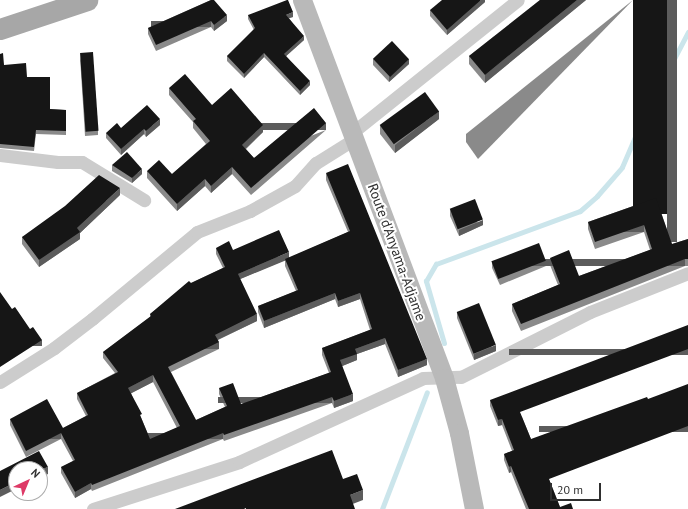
<!DOCTYPE html>
<style>
body{margin:0}
#map{position:relative;width:688px;height:509px;overflow:hidden;background:#fff;font-family:"PT Sans",sans-serif}
div>[style]{position:absolute}
[style*='--x']{left:calc(var(--x)*1px);top:calc(var(--y)*1px);width:calc(var(--w)*1px);rotate:calc(var(--a)*1deg)}
.stream>*{height:5px;margin:-2.5px;padding:0 2.5px;transform-origin:2.5px;border-radius:2.5px;background:#cbe5eb}
.street>*{height:13px;margin:-6.5px;padding:0 6.5px;transform-origin:6.5px;border-radius:6.5px;background:#ccc}
.secondary>*{height:19px;margin:-9.5px;padding:0 9.5px;transform-origin:9.5px;border-radius:9.5px;background:#b9b9b9}
.primary>*{height:21px;margin:-10.5px;padding:0 10.5px;transform-origin:10.5px;border-radius:10.5px;background:#a7a7a7}
.wall>*{inset:0;background:#8a8a8a}
.shaded-wall>*{inset:0;background:#5c5c5c;transform-origin:0 0}
.building>*{inset:0;background:#161616;transform-origin:0 0}
span{translate:-50% -50%;white-space:nowrap;text-align:center;line-height:1.15;-webkit-text-stroke:4px #fff;paint-order:stroke}
.street-label{font-size:14px;color:#2f2f2f}
.north{position:absolute;left:8px;top:461px;width:40px;height:40px;box-sizing:border-box;background:#fff;border:1px solid #acacac;border-radius:50%;rotate:44deg;font-size:11px;font-weight:700;line-height:16px;text-align:center;color:#2f2f2f}
.north::after{content:'';display:block;margin:auto;width:14px;height:18px;background:#de3a67;clip-path:polygon(50% 0,100% 100%,50% 72%,0 100%)}
.scale{position:absolute;left:550px;top:483px;width:51px;height:18px;box-sizing:border-box;border:2px solid #2f2f2f;border-top:0;padding-left:5px;font-size:12px;line-height:14px;white-space:nowrap;color:#2f2f2f;-webkit-text-stroke:3px #fff;paint-order:stroke}
</style>
<div id="map">
<div class="stream">
<i style="--x:444;--y:343;--w:65;--a:-106.2"></i>
<i style="--x:426;--y:281;--w:20;--a:-60"></i>
<i style="--x:436;--y:264;--w:153;--a:-20.2"></i>
<i style="--x:580;--y:211;--w:23;--a:-41"></i>
<i style="--x:597;--y:196;--w:38;--a:-49"></i>
<i style="--x:622;--y:167;--w:56;--a:-66.7"></i>
<i style="--x:644;--y:116;--w:95;--a:-62.4"></i>
<i style="--x:382;--y:509;--w:125;--a:-69"></i>
</div>
<div class="street">
<i style="--x:353;--y:132;--w:211;--a:-38.7"></i>
<i style="--x:0;--y:155;--w:58;--a:6.9"></i>
<i style="--x:58;--y:162;--w:24;--a:0"></i>
<i style="--x:82;--y:162;--w:73;--a:31.5"></i>
<i style="--x:0;--y:382;--w:64;--a:-32.2"></i>
<i style="--x:54;--y:348;--w:48;--a:-37.3"></i>
<i style="--x:92;--y:319;--w:136;--a:-39.6"></i>
<i style="--x:197;--y:232;--w:57;--a:-21.6"></i>
<i style="--x:250;--y:211;--w:51;--a:-29.1"></i>
<i style="--x:295;--y:186;--w:31;--a:-48"></i>
<i style="--x:316;--y:163;--w:47;--a:-32"></i>
<i style="--x:93;--y:509;--w:153;--a:-17.8"></i>
<i style="--x:239;--y:462;--w:202;--a:-24.5"></i>
<i style="--x:423;--y:378;--w:38;--a:-2"></i>
<i style="--x:461;--y:377;--w:144;--a:-26.7"></i>
<i style="--x:590;--y:312;--w:105;--a:-21.7"></i>
</div>
<div class="secondary">
<i style="--x:302;--y:0;--w:404;--a:69.4"></i>
<i style="--x:444;--y:378;--w:57;--a:74.7"></i>
<i style="--x:459;--y:433;--w:77;--a:78.8"></i>
</div>
<div class="primary">
<i style="--x:0;--y:29;--w:92;--a:-18.4"></i>
</div>
<div class="wall">
<i style="clip-path:polygon(211px 0,227px 21px,214px 31px,211px 27px,156px 51px,148px 34px,148px 28px)"></i>
<i style="clip-path:polygon(485px 0,485px 2px,447px 35px,430px 16px,430px 10px)"></i>
<i style="clip-path:polygon(540px 0,586px 0,485px 83px,469px 64px,469px 56px)"></i>
<i style="clip-path:polygon(633px 0,478px 159px,466px 142px,466px 134px)"></i>
<i style="clip-path:polygon(248px 15px,293px 17px,289px 18px,304px 40px,286px 56px,310px 85px,300px 95px,264px 57px,244px 78px,227px 61px,227px 56px,254px 30px,248px 19px)"></i>
<i style="clip-path:polygon(0 54px,4px 65px,27px 77px,50px 109px,66px 110px,66px 135px,36px 134px,34px 151px,0 148px)"></i>
<i style="clip-path:polygon(80px 57px,98px 131px,98px 135px,85px 136px)"></i>
<i style="clip-path:polygon(373px 59px,409px 64px,389px 82px,373px 65px)"></i>
<i style="clip-path:polygon(169px 88px,212px 105px,263px 132px,246px 149px,254px 158px,326px 130px,251px 195px,232px 174px,211px 193px,205px 186px,177px 211px,147px 178px,147px 171px,172px 174px,206px 144px,193px 128px,193px 122px,169px 95px)"></i>
<i style="clip-path:polygon(439px 119px,395px 153px,380px 134px,380px 126px)"></i>
<i style="clip-path:polygon(160px 125px,146px 137px,144px 134px,121px 155px,106px 138px,106px 133px,121px 128px)"></i>
<i style="clip-path:polygon(112px 165px,142px 174px,132px 183px,112px 171px)"></i>
<i style="clip-path:polygon(evenodd,326px 173px,427px 365px,398px 377px,385px 344px,357px 354px,357px 360px,342px 366px,353px 401px,334px 408px,332px 403px,224px 441px,223px 439px,92px 491px,91px 489px,75px 498px,61px 473px,61px 467px,73px 461px,61px 439px,26px 457px,10px 425px,10px 419px,63px 428px,86px 416px,77px 399px,77px 393px,115px 373px,103px 358px,103px 352px,150px 317px,150px 314px,191px 283px,223px 268px,216px 254px,216px 248px,289px 258px,348px 232px,326px 180px,326px 173px,285px 260px,285px 266px,296px 291px,258px 306px,258px 312px,264px 328px,335px 299px,338px 307px,360px 299px,370px 330px,322px 348px,322px 355px,329px 373px,241px 404px,219px 388px,219px 394px,225px 407px,196px 420px,171px 372px,219px 349px,218px 340px,257px 321px,240px 279px,285px 260px,326px 173px,153px 382px,177px 428px,150px 439px,131px 393px,153px 382px)"></i>
<i style="clip-path:polygon(120px 195px,80px 233px,80px 239px,39px 267px,22px 244px,22px 237px)"></i>
<i style="clip-path:polygon(656px 198px,672px 244px,688px 239px,688px 266px,685px 266px,521px 331px,512px 311px,512px 304px,558px 285px,550px 265px,550px 258px,579px 276px,650px 250px,644px 232px,595px 249px,588px 229px,588px 222px)"></i>
<i style="clip-path:polygon(450px 210px,483px 225px,459px 236px,450px 216px)"></i>
<i style="clip-path:polygon(492px 262px,546px 266px,500px 285px,492px 268px)"></i>
<i style="clip-path:polygon(457px 312px,496px 351px,474px 360px,457px 318px)"></i>
<i style="clip-path:polygon(490px 400px,522px 417px,531px 439px,551px 484px,560px 507px,573px 509px,526px 509px,511px 472px,509px 473px,504px 460px,504px 454px,512px 451px,502px 425px,498px 426px,490px 406px)"></i>
</div>
<div class="shaded-wall">
<i style="clip-path:polygon(481px 0,485px 0,485px 2px,447px 35px,447px 30px)"></i>
<i style="clip-path:polygon(577px 0,586px 0,485px 83px,485px 75px)"></i>
<i style="left:667px;top:0;width:10px;height:242px"></i>
<i style="clip-path:polygon(293px 12px,293px 17px,286px 19px,286px 15px)"></i>
<i style="clip-path:polygon(227px 15px,227px 21px,214px 31px,214px 25px)"></i>
<i style="left:211px;top:21px;width:6px;height:60px;rotate:90deg"></i>
<i style="clip-path:polygon(304px 36px,304px 40px,284px 58px,284px 54px)"></i>
<i style="clip-path:polygon(264px 53px,264px 57px,244px 78px,244px 74px)"></i>
<i style="clip-path:polygon(409px 59px,409px 64px,389px 82px,389px 77px)"></i>
<i style="clip-path:polygon(310px 81px,310px 85px,300px 95px,300px 91px)"></i>
<i style="clip-path:polygon(439px 111px,439px 119px,395px 153px,395px 145px)"></i>
<i style="clip-path:polygon(160px 119px,160px 125px,146px 137px,146px 131px)"></i>
<i style="left:326px;top:123px;width:7px;height:99px;rotate:90deg"></i>
<i style="clip-path:polygon(263px 125px,263px 132px,242px 152px,242px 145px)"></i>
<i style="clip-path:polygon(144px 129px,144px 134px,121px 155px,121px 149px)"></i>
<i style="clip-path:polygon(232px 167px,232px 174px,211px 193px,211px 186px)"></i>
<i style="clip-path:polygon(142px 169px,142px 174px,132px 183px,132px 178px)"></i>
<i style="clip-path:polygon(205px 179px,205px 186px,177px 211px,177px 204px)"></i>
<i style="clip-path:polygon(120px 188px,120px 195px,80px 233px,80px 239px,39px 267px,39px 260px,77px 228px)"></i>
<i style="clip-path:polygon(483px 220px,483px 225px,459px 236px,459px 230px)"></i>
<i style="left:644px;top:225px;width:7px;height:52px;rotate:90deg"></i>
<i style="clip-path:polygon(289px 252px,289px 259px,238px 280px,238px 274px)"></i>
<i style="left:685px;top:259px;width:7px;height:176px;rotate:90deg"></i>
<i style="left:546px;top:261px;width:5px;height:50px;rotate:90deg"></i>
<i style="clip-path:polygon(335px 293px,335px 299px,264px 328px,264px 321px)"></i>
<i style="clip-path:polygon(360px 293px,360px 299px,338px 307px,338px 301px)"></i>
<i style="clip-path:polygon(257px 314px,257px 321px,215px 341px,215px 335px)"></i>
<i style="clip-path:polygon(385px 338px,385px 344px,357px 354px,357px 360px,340px 367px,340px 360px,355px 349px)"></i>
<i style="left:42px;top:340px;width:6px;height:50px;rotate:90deg"></i>
<i style="left:219px;top:342px;width:7px;height:57px;rotate:90deg"></i>
<i style="clip-path:polygon(496px 345px,496px 351px,474px 360px,474px 354px)"></i>
<i style="left:688px;top:349px;width:6px;height:179px;rotate:90deg"></i>
<i style="clip-path:polygon(427px 359px,427px 365px,398px 377px,398px 370px)"></i>
<i style="clip-path:polygon(153px 375px,153px 382px,128px 395px,128px 388px)"></i>
<i style="clip-path:polygon(353px 394px,353px 401px,334px 408px,334px 401px)"></i>
<i style="left:332px;top:397px;width:6px;height:114px;rotate:90deg"></i>
<i style="clip-path:polygon(502px 419px,502px 425px,498px 426px,498px 420px)"></i>
<i style="left:688px;top:426px;width:6px;height:149px;rotate:90deg"></i>
<i style="left:61px;top:433px;width:6px;height:39px;rotate:90deg"></i>
<i style="left:223px;top:433px;width:6px;height:141px;rotate:90deg"></i>
<i style="clip-path:polygon(511px 466px,511px 472px,509px 473px,509px 467px)"></i>
<i style="clip-path:polygon(48px 467px,48px 474px,40px 478px,40px 470px)"></i>
<i style="clip-path:polygon(16px 482px,16px 489px,0 497px,0 490px)"></i>
<i style="clip-path:polygon(91px 483px,91px 489px,75px 498px,75px 492px)"></i>
<i style="clip-path:polygon(363px 490px,363px 500px,350px 505px,350px 495px)"></i>
</div>
<div class="building">
<i style="clip-path:polygon(211px 0,214px 0,227px 15px,214px 25px,211px 21px,156px 45px,148px 28px)"></i>
<i style="clip-path:polygon(287px 0,288px 0,293px 12px,286px 15px,304px 36px,284px 54px,310px 81px,300px 91px,264px 53px,244px 74px,227px 56px,255px 28px,248px 15px)"></i>
<i style="clip-path:polygon(442px 0,481px 0,447px 30px,430px 10px)"></i>
<i style="clip-path:polygon(540px 0,577px 0,485px 75px,469px 56px)"></i>
<i style="left:633px;top:0;width:34px;height:214px"></i>
<i style="left:392px;top:41px;width:25px;height:26px;rotate:47deg"></i>
<i style="left:93px;top:52px;width:79px;height:13px;rotate:86deg"></i>
<i style="clip-path:polygon(3px 53px,4px 65px,26px 63px,27px 77px,50px 77px,50px 109px,66px 110px,66px 131px,36px 130px,34px 147px,0 144px,0 54px)"></i>
<i style="clip-path:polygon(185px 74px,212px 105px,231px 88px,263px 125px,242px 145px,254px 158px,314px 108px,326px 123px,251px 188px,232px 167px,211px 186px,205px 179px,177px 204px,147px 171px,159px 160px,172px 174px,210px 141px,193px 121px,196px 119px,169px 88px)"></i>
<i style="left:425px;top:92px;width:24px;height:56px;rotate:54deg"></i>
<i style="clip-path:polygon(147px 105px,160px 119px,146px 131px,144px 129px,121px 149px,106px 133px,117px 123px,121px 128px)"></i>
<i style="clip-path:polygon(127px 152px,142px 169px,132px 178px,112px 165px)"></i>
<i style="clip-path:polygon(evenodd,348px 164px,427px 359px,398px 370px,385px 338px,355px 349px,357px 354px,340px 360px,353px 394px,334px 401px,332px 397px,224px 435px,223px 433px,92px 485px,91px 483px,75px 492px,61px 467px,75px 460px,61px 433px,26px 451px,10px 419px,47px 399px,63px 428px,88px 415px,77px 393px,118px 372px,103px 352px,151px 316px,150px 314px,189px 281px,191px 283px,225px 267px,216px 248px,229px 241px,233px 250px,279px 230px,289px 252px,238px 274px,257px 314px,215px 335px,219px 342px,168px 367px,196px 420px,227px 406px,219px 388px,233px 383px,241px 404px,331px 372px,322px 348px,372px 329px,360px 293px,338px 301px,335px 293px,264px 321px,258px 306px,298px 290px,285px 259px,350px 231px,326px 173px,348px 164px,153px 375px,180px 426px,150px 439px,140px 415px,142px 414px,128px 388px,153px 375px)"></i>
<i style="clip-path:polygon(99px 175px,120px 188px,77px 228px,80px 232px,39px 260px,22px 237px,65px 206px)"></i>
<i style="clip-path:polygon(656px 198px,672px 244px,688px 239px,688px 259px,685px 259px,521px 324px,512px 304px,560px 284px,550px 258px,569px 250px,579px 276px,652px 249px,644px 225px,595px 242px,588px 222px)"></i>
<i style="left:475px;top:199px;width:22px;height:27px;rotate:69deg"></i>
<i style="left:539px;top:243px;width:19px;height:51px;rotate:69deg"></i>
<i style="clip-path:polygon(0 292px,12px 309px,15px 307px,30px 329px,33px 327px,42px 340px,0 367px)"></i>
<i style="left:479px;top:303px;width:45px;height:24px;rotate:68deg"></i>
<i style="clip-path:polygon(688px 325px,688px 349px,520px 412px,531px 439px,647px 397px,648px 399px,688px 384px,688px 426px,549px 479px,560px 507px,571px 503px,573px 509px,529px 509px,511px 466px,509px 467px,504px 454px,514px 450px,502px 419px,498px 420px,490px 400px)"></i>
<i style="clip-path:polygon(332px 450px,343px 479px,357px 474px,363px 490px,350px 495px,355px 509px,246px 509px,246px 508px,244px 509px,175px 509px)"></i>
<i style="clip-path:polygon(39px 451px,48px 467px,40px 470px,40px 469px,16px 469px,16px 482px,0 490px,0 471px)"></i>
</div>
<div class="street-label">
<span style="left:397px;top:252px;rotate:70deg">Route d'Anyama-Adjame</span>
</div>
<div class="north">N</div>
<div class="scale">20 m</div>
</div>
